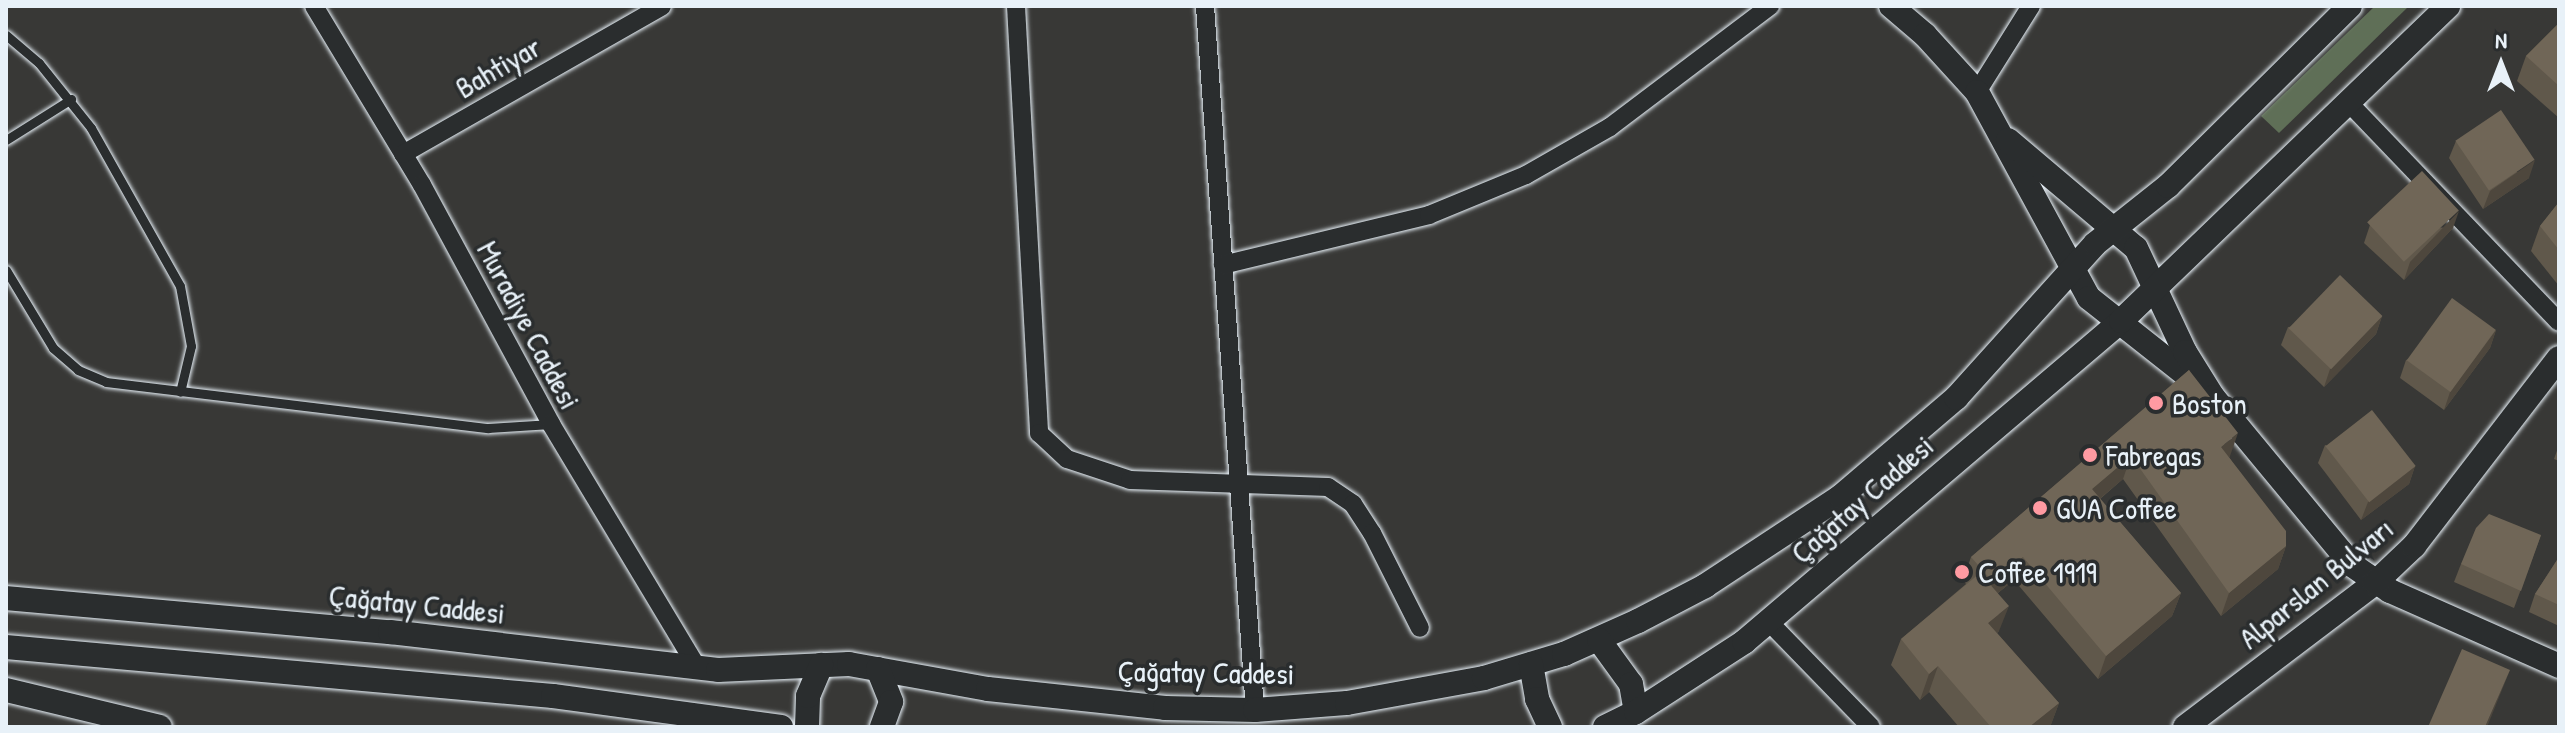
<!DOCTYPE html>
<meta charset="utf-8">
<style>
body{margin:0}
#map{position:relative;width:2565px;height:733px;overflow:hidden;background:#383836;font-family:"Patrick Hand",sans-serif}
div>[style]{position:absolute}
[style*='--x']{left:calc(var(--x)*1px);top:calc(var(--y)*1px);width:calc(var(--w)*1px);rotate:calc(var(--a)*1deg)}
.green>*{inset:0;background:#5f6f57}
.roads{filter:drop-shadow(0 0 2px #e8f1f8) drop-shadow(0 0 2px #e8f1f8)}
.lane>*{height:9px;margin:-4.5px;padding:0 4.5px;transform-origin:4.5px;border-radius:4.5px;background:#2a2d2e}
.street>*{height:18px;margin:-9px;padding:0 9px;transform-origin:9px;border-radius:9px;background:#2a2d2e}
.secondary>*{height:24px;margin:-12px;padding:0 12px;transform-origin:12px;border-radius:12px;background:#2a2d2e}
.wall>*{inset:0;background:#60584b}
.shaded-wall>*{inset:0;background:#4e473d}
.building>*{inset:0;background:#706657;transform-origin:0 0}
.dots>*{width:22px;height:22px;translate:-50% -50%;box-sizing:border-box;border:4px solid #2a2d2e;border-radius:50%}
span{translate:-50% -50%;white-space:nowrap;text-align:center;line-height:1.15;-webkit-text-stroke:7px #2a2d2e;paint-order:stroke}
.street-label{font-size:30px;color:#e8f1f8}
.poi-label{font-size:30px;color:#e8f1f8}
.left{translate:0 -50%;text-align:left}
.frame{position:absolute;inset:0;border:8px solid #e8f1f8;pointer-events:none}
.north{position:absolute;left:2461px;top:24px;width:80px;height:80px;-webkit-text-stroke:6px #2a2d2e;paint-order:stroke;rotate:0deg;font-size:22px;font-weight:700;line-height:32px;text-align:center;color:#e8f1f8}
.north::after{content:'';display:block;margin:auto;width:28px;height:36px;background:#e8f1f8;clip-path:polygon(50% 0,100% 100%,50% 72%,0 100%)}
</style>
<div id="map">
<div class="green">
<i style="clip-path:polygon(2375px 6px,2409px 6px,2279px 133px,2261px 116px)"></i>
</div>
<div class="roads">
<div class="lane">
<i style="--x:6;--y:35;--w:43;--a:40.3"></i>
<i style="--x:39;--y:63;--w:83;--a:51.3"></i>
<i style="--x:91;--y:128;--w:181;--a:60.6"></i>
<i style="--x:180;--y:286;--w:61;--a:79.6"></i>
<i style="--x:191;--y:346;--w:47;--a:103.4"></i>
<i style="--x:6;--y:140;--w:77;--a:-32.2"></i>
<i style="--x:6;--y:270;--w:91;--a:58.9"></i>
<i style="--x:53;--y:348;--w:33;--a:41"></i>
<i style="--x:78;--y:370;--w:30;--a:23"></i>
<i style="--x:106;--y:382;--w:385;--a:6.9"></i>
<i style="--x:488;--y:428;--w:63;--a:-3.6"></i>
</div>
<div class="street">
<i style="--x:314;--y:6;--w:209;--a:58.9"></i>
<i style="--x:422;--y:185;--w:272;--a:61.6"></i>
<i style="--x:551;--y:424;--w:286;--a:59"></i>
<i style="--x:1016;--y:6;--w:428;--a:86.9"></i>
<i style="--x:1039;--y:433;--w:38;--a:43"></i>
<i style="--x:1067;--y:459;--w:66;--a:18.4"></i>
<i style="--x:1130;--y:480;--w:198;--a:2"></i>
<i style="--x:1328;--y:487;--w:30;--a:34"></i>
<i style="--x:1353;--y:504;--w:35;--a:57"></i>
<i style="--x:1372;--y:533;--w:106;--a:63.2"></i>
<i style="--x:1205;--y:6;--w:706;--a:85.94"></i>
<i style="--x:1977;--y:92;--w:102;--a:-57.9"></i>
<i style="--x:2349;--y:103;--w:303;--a:46.2"></i>
<i style="--x:403;--y:154;--w:298;--a:-29.7"></i>
<i style="--x:1223;--y:265;--w:212;--a:-13.6"></i>
<i style="--x:1429;--y:215;--w:105;--a:-22.4"></i>
<i style="--x:1526;--y:175;--w:97;--a:-29.7"></i>
<i style="--x:1610;--y:127;--w:201;--a:-37.1"></i>
<i style="--x:1769;--y:622;--w:146;--a:45.8"></i>
</div>
<div class="secondary">
<i style="--x:1891;--y:6;--w:45;--a:40.5"></i>
<i style="--x:1925;--y:35;--w:77;--a:47.6"></i>
<i style="--x:1977;--y:92;--w:234;--a:61.5"></i>
<i style="--x:2089;--y:298;--w:132;--a:38.3"></i>
<i style="--x:2008;--y:140;--w:167;--a:40.2"></i>
<i style="--x:2136;--y:248;--w:115;--a:64.8"></i>
<i style="--x:2185;--y:352;--w:53;--a:58.1"></i>
<i style="--x:2213;--y:397;--w:218;--a:50.4"></i>
<i style="--x:2352;--y:565;--w:46;--a:34.4"></i>
<i style="--x:2390;--y:591;--w:185;--a:23.9"></i>
<i style="--x:6;--y:598;--w:386;--a:5.1"></i>
<i style="--x:390;--y:632;--w:330;--a:6.6"></i>
<i style="--x:718;--y:670;--w:131;--a:-2.6"></i>
<i style="--x:849;--y:664;--w:141;--a:10.2"></i>
<i style="--x:988;--y:689;--w:178;--a:6.1"></i>
<i style="--x:1165;--y:708;--w:90;--a:1.3"></i>
<i style="--x:1255;--y:710;--w:92;--a:-4.4"></i>
<i style="--x:1347;--y:703;--w:139;--a:-10.3"></i>
<i style="--x:1484;--y:678;--w:84;--a:-16.7"></i>
<i style="--x:1564;--y:654;--w:81;--a:-24"></i>
<i style="--x:1638;--y:621;--w:76;--a:-27.6"></i>
<i style="--x:1705;--y:586;--w:162;--a:-33.4"></i>
<i style="--x:1840;--y:497;--w:153;--a:-40.5"></i>
<i style="--x:1956;--y:398;--w:207;--a:-47.9"></i>
<i style="--x:2095;--y:244;--w:93;--a:-38.5"></i>
<i style="--x:2168;--y:186;--w:256;--a:-44.7"></i>
<i style="--x:1599;--y:640;--w:54;--a:54"></i>
<i style="--x:1631;--y:684;--w:28;--a:80"></i>
<i style="--x:6;--y:647;--w:549;--a:5.12"></i>
<i style="--x:553;--y:696;--w:230;--a:7.7"></i>
<i style="--x:1531;--y:664;--w:36;--a:80"></i>
<i style="--x:1537;--y:699;--w:31;--a:65"></i>
<i style="--x:878;--y:669;--w:35;--a:68"></i>
<i style="--x:891;--y:702;--w:27;--a:110"></i>
<i style="--x:6;--y:690;--w:158;--a:13.5"></i>
<i style="--x:807;--y:727;--w:31;--a:-88"></i>
<i style="--x:808;--y:696;--w:34;--a:-67"></i>
<i style="--x:1605;--y:727;--w:34;--a:-26"></i>
<i style="--x:1636;--y:712;--w:129;--a:-32.9"></i>
<i style="--x:1744;--y:642;--w:495;--a:-40.4"></i>
<i style="--x:2121;--y:321;--w:454;--a:-43.9"></i>
<i style="--x:2185;--y:727;--w:238;--a:-37.2"></i>
<i style="--x:2375;--y:583;--w:54;--a:-43.5"></i>
<i style="--x:2414;--y:546;--w:237;--a:-52.4"></i>
</div>
</div>
<div class="wall">
<i style="clip-path:polygon(2559px 23px,2559px 118px,2517px 81px,2526px 56px)"></i>
<i style="clip-path:polygon(2456px 141px,2529px 178px,2483px 209px,2449px 158px)"></i>
<i style="clip-path:polygon(2559px 202px,2559px 286px,2531px 251px,2540px 226px)"></i>
<i style="clip-path:polygon(2370px 225px,2453px 228px,2404px 280px,2364px 243px)"></i>
<i style="clip-path:polygon(2382px 316px,2376px 334px,2324px 387px,2281px 345px,2288px 327px)"></i>
<i style="clip-path:polygon(2496px 330px,2490px 348px,2444px 410px,2400px 378px,2406px 360px)"></i>
<i style="clip-path:polygon(2189px 370px,2230px 456px,2229px 457px,2286px 546px,2278px 569px,2221px 616px,2123px 479px,2100px 499px,2181px 593px,2172px 616px,2098px 679px,2014px 580px,1998px 593px,1999px 631px,1997px 633px,2059px 703px,2050px 727px,1959px 727px,1929px 692px,1920px 700px,1891px 665px,1901px 639px,1966px 584px,1963px 580px,1971px 557px)"></i>
<i style="clip-path:polygon(2325px 445px,2415px 466px,2409px 484px,2361px 520px,2318px 463px)"></i>
<i style="clip-path:polygon(2559px 445px,2559px 461px,2554px 459px)"></i>
<i style="clip-path:polygon(2541px 535px,2514px 608px,2454px 582px,2461px 564px)"></i>
<i style="clip-path:polygon(2559px 557px,2559px 626px,2529px 612px,2535px 594px)"></i>
</div>
<div class="shaded-wall">
<i style="clip-path:polygon(2535px 160px,2529px 178px,2483px 209px,2490px 191px)"></i>
<i style="clip-path:polygon(2459px 211px,2453px 228px,2404px 280px,2410px 262px)"></i>
<i style="clip-path:polygon(2382px 316px,2376px 334px,2324px 387px,2330px 369px)"></i>
<i style="clip-path:polygon(2496px 330px,2490px 348px,2444px 410px,2450px 392px)"></i>
<i style="clip-path:polygon(2238px 433px,2230px 456px,2213px 470px,2221px 447px)"></i>
<i style="clip-path:polygon(2131px 456px,2123px 479px,2084px 512px,2092px 489px)"></i>
<i style="clip-path:polygon(2415px 466px,2409px 484px,2361px 520px,2368px 502px)"></i>
<i style="clip-path:polygon(2286px 546px,2278px 569px,2221px 616px,2229px 593px)"></i>
<i style="clip-path:polygon(2023px 557px,2014px 580px,1984px 604px,1993px 582px)"></i>
<i style="clip-path:polygon(2181px 593px,2172px 616px,2098px 679px,2106px 656px)"></i>
<i style="clip-path:polygon(2009px 606px,1999px 631px,1979px 649px,1988px 623px)"></i>
<i style="clip-path:polygon(1938px 666px,1929px 692px,1920px 700px,1929px 674px)"></i>
<i style="clip-path:polygon(2510px 670px,2487px 727px,2485px 727px)"></i>
<i style="clip-path:polygon(2059px 703px,2050px 727px,2029px 727px)"></i>
</div>
<div class="building">
<i style="clip-path:polygon(2559px 23px,2559px 86px,2526px 56px)"></i>
<i style="left:2501px;top:110px;width:60px;height:55px;rotate:56deg"></i>
<i style="left:2422px;top:171px;width:54px;height:75px;rotate:47deg"></i>
<i style="clip-path:polygon(2559px 202px,2559px 250px,2540px 226px)"></i>
<i style="left:2340px;top:275px;width:59px;height:74px;rotate:44deg"></i>
<i style="left:2452px;top:298px;width:54px;height:77px;rotate:36deg"></i>
<i style="clip-path:polygon(2189px 370px,2238px 433px,2221px 447px,2286px 531px,2286px 546px,2229px 593px,2131px 456px,2092px 489px,2181px 593px,2106px 656px,2023px 557px,1993px 582px,1971px 557px)"></i>
<i style="left:2372px;top:410px;width:71px;height:59px;rotate:52deg"></i>
<i style="clip-path:polygon(2489px 514px,2541px 535px,2521px 591px,2461px 564px,2476px 528px)"></i>
<i style="clip-path:polygon(2559px 557px,2559px 605px,2535px 594px)"></i>
<i style="clip-path:polygon(1980px 573px,2009px 606px,1988px 623px,2059px 703px,2029px 727px,1991px 727px,1938px 666px,1929px 674px,1901px 639px)"></i>
<i style="clip-path:polygon(2462px 649px,2510px 670px,2485px 727px,2428px 727px)"></i>
</div>
<div class="dots">
<i style="left:2156px;top:403px;background:#ff9aa2"></i>
<i style="left:2090px;top:455px;background:#ff9aa2"></i>
<i style="left:2040px;top:508px;background:#ff9aa2"></i>
<i style="left:1962px;top:572px;background:#ff9aa2"></i>
</div>
<div class="street-label">
<span style="left:498px;top:67px;rotate:-30deg">Bahtiyar</span>
<span style="left:529px;top:325px;rotate:62deg">Muradiye Caddesi</span>
<span style="left:1862px;top:499px;rotate:-41deg">Çağatay Caddesi</span>
<span style="left:2316px;top:583px;rotate:-39deg">Alparslan Bulvarı</span>
<span style="left:417px;top:604px;rotate:6deg">Çağatay Caddesi</span>
<span style="left:1206px;top:672px;rotate:1deg">Çağatay Caddesi</span>
</div>
<div class="poi-label">
<span class="left" style="left:2172px;top:403px">Boston</span>
<span class="left" style="left:2106px;top:455px">Fabregas</span>
<span class="left" style="left:2056px;top:508px">GUA Coffee</span>
<span class="left" style="left:1978px;top:572px">Coffee 1919</span>
</div>
<div class="frame"></div>
<div class="north">N</div>
</div>
